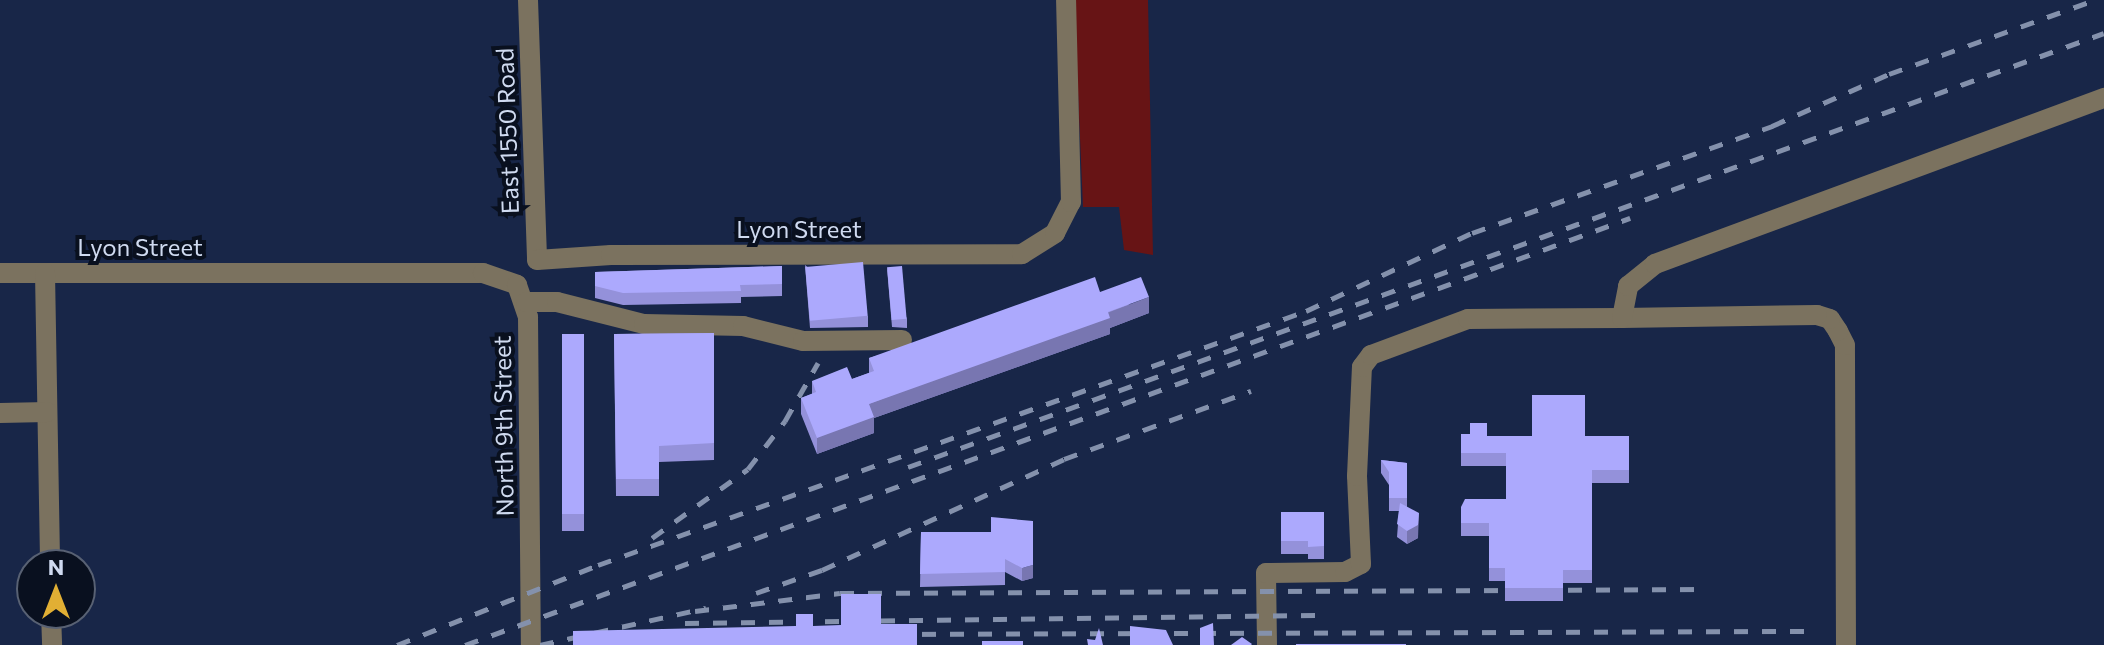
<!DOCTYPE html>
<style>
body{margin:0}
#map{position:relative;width:2104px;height:645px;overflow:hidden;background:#182648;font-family:Commissioner,sans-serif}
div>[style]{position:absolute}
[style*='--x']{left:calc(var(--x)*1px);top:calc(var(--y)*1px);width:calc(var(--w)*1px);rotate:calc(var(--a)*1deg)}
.green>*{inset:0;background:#671415}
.minor>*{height:20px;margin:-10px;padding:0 10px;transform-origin:10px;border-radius:10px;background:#7b725f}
.rail>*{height:5px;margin-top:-2.5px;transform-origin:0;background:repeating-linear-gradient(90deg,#8491ac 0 14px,transparent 0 28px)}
.wall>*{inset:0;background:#9491da;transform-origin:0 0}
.shaded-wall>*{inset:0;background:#7876b1}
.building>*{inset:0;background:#aca9fd;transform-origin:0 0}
span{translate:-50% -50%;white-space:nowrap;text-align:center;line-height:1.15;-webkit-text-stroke:8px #09101f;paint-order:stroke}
.street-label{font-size:24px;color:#cfdaf0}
.north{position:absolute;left:16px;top:549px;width:80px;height:80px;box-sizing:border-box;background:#09101f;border:2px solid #586173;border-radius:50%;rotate:0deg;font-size:22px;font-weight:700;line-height:32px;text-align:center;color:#cfdaf0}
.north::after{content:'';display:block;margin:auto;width:28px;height:36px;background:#e1af34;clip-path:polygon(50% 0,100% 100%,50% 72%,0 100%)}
</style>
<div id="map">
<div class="green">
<i style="clip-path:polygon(1074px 0,1148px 0,1153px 255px,1124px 250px,1119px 207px,1083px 207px)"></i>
</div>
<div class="minor">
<i style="--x:528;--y:0;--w:260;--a:88"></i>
<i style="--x:537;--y:260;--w:74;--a:-3.9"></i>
<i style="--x:611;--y:255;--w:411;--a:-0.1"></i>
<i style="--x:1022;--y:254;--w:39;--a:-32"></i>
<i style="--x:1055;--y:233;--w:35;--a:-63"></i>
<i style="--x:1071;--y:202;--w:202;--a:-91.4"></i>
<i style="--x:0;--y:273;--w:483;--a:0"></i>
<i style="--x:483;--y:273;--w:36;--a:19"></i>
<i style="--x:517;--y:285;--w:34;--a:71"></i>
<i style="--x:528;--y:317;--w:328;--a:89.5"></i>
<i style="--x:45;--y:273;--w:292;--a:89"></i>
<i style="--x:526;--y:302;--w:31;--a:0"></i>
<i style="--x:557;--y:302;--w:90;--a:14.2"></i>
<i style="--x:644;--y:324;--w:99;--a:1.2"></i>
<i style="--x:743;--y:326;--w:62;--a:14"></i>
<i style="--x:803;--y:341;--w:99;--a:-0.6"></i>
<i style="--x:0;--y:413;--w:47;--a:-1.2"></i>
<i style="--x:51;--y:613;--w:32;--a:88"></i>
<i style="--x:1267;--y:645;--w:72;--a:-90.8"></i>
<i style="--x:1266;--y:573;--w:79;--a:-0.7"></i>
<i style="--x:1345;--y:572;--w:18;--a:-27"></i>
<i style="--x:1361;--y:564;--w:88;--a:-92.6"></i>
<i style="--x:1357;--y:476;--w:109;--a:-87.4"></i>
<i style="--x:1362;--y:367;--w:15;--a:-53"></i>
<i style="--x:1371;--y:355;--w:103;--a:-20.4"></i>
<i style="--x:1468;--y:319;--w:154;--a:-0.4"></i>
<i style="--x:1846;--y:645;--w:300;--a:-90.2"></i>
<i style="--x:1845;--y:345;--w:16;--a:-117"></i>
<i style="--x:1838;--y:331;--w:14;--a:-124"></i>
<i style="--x:1830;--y:319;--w:14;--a:-163"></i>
<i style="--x:1817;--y:315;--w:195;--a:179.1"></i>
<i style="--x:1622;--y:318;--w:33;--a:-79"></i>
<i style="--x:1628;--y:286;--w:35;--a:-39"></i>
<i style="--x:1655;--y:264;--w:479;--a:-20.3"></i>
</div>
<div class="rail">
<i style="--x:908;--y:467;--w:1272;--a:-19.94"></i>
<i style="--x:652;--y:538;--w:118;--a:-35.7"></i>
<i style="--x:748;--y:469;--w:61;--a:-52.4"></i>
<i style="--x:785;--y:421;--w:67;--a:-60.4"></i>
<i style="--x:756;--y:593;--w:70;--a:-19.2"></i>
<i style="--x:822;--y:570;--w:266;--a:-24.6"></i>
<i style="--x:1064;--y:459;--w:199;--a:-20"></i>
<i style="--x:695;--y:611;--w:146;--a:-7.1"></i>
<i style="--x:840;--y:593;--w:866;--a:-0.26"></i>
<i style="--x:685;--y:623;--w:631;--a:-0.73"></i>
<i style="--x:894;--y:634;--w:913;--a:-0.19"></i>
<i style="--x:397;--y:645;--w:216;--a:-21.7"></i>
<i style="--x:598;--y:565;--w:752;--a:-19.74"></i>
<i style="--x:1306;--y:311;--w:183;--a:-25.2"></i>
<i style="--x:1472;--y:233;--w:319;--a:-19.6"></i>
<i style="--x:1772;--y:126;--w:128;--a:-24"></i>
<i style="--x:1889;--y:74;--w:218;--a:-19.8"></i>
<i style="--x:465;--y:645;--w:1241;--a:-20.13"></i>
<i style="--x:540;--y:645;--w:170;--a:-12.6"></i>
</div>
<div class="wall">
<i style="clip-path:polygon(805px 265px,868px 316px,868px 327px,810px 328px)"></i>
<i style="clip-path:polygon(782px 266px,782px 296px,741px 297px,741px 303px,623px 305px,595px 298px,595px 272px)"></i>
<i style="clip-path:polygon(887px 268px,907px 319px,907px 328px,892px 327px)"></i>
<i style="clip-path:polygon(1100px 292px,1149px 313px,1110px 328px,1110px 334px,874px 418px,874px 433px,817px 454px,801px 414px,801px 398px,812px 394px,812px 381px,852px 379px,869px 373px,869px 358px)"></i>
<i style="clip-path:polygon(714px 333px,714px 460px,659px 462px,659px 496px,616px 496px,614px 334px)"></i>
<i style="left:584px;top:334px;width:197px;height:22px;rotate:90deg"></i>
<i style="clip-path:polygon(1461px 434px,1487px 436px,1629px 436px,1629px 483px,1592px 483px,1592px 583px,1563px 583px,1563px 601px,1505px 601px,1505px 581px,1489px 581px,1489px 536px,1461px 536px,1461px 507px,1506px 499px,1506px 466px,1461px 466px)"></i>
<i style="clip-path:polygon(1381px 460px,1407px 463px,1407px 507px,1418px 538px,1407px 544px,1397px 537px,1399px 511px,1389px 511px,1389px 485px,1381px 473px)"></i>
<i style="clip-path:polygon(1281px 512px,1324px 512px,1324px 559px,1308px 559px,1308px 554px,1281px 554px)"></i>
<i style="clip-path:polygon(921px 532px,991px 532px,1033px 578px,1022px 581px,1005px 572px,1005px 585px,920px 587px)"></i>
</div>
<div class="shaded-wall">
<i style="clip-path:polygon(1149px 297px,1149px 313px,1110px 328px,1110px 334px,874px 418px,874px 433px,817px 454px,817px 438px,869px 404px)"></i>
<i style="clip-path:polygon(1419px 513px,1418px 538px,1407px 544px,1407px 531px)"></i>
<i style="clip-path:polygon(1033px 565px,1033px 578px,1022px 581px,1022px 568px)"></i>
</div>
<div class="building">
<i style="left:863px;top:262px;width:54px;height:58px;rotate:85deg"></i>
<i style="clip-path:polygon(782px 266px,782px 284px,740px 285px,741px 291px,623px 293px,595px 286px,595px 272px)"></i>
<i style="left:902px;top:266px;width:53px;height:15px;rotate:85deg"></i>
<i style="clip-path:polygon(1095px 277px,1100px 292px,1141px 277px,1149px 297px,1108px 312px,1110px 318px,869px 404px,874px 417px,817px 438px,801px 398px,816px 392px,812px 381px,847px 367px,852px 379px,874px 371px,869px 358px)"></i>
<i style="clip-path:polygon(714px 333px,714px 443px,659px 446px,659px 479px,616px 479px,614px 334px)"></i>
<i style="left:584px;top:334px;width:180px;height:22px;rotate:90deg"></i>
<i style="clip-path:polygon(1532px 395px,1585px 395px,1585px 436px,1629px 436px,1629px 470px,1592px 470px,1592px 570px,1563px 570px,1563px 588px,1505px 588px,1505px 568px,1489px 568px,1489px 523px,1461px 523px,1461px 507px,1465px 499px,1506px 499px,1506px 453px,1461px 453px,1461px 434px,1470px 434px,1470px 423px,1487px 423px,1487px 436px,1532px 436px)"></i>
<i style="clip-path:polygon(1381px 460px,1407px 463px,1407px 498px,1389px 498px,1389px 472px)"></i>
<i style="clip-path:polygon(1400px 503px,1419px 513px,1418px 525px,1407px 531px,1397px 524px)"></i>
<i style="clip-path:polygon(1281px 512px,1324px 512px,1324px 546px,1308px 547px,1308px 541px,1281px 541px)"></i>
<i style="clip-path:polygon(991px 517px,1033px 521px,1033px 565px,1022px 568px,1005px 559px,1005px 572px,920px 574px,921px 532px,991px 532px)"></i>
<i style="clip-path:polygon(841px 594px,881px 594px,881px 624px,917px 624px,917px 645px,573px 645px,573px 631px,796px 626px,796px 614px,813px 614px,813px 626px,841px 625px)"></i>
<i style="clip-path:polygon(1213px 623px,1214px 645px,1200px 645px,1200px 628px)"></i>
<i style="clip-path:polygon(1130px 626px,1166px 630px,1173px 645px,1130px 645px)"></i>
<i style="clip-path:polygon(1099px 628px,1103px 645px,1088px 645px,1087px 639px,1095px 640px)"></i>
<i style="clip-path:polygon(1242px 637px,1252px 644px,1251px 645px,1231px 645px)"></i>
<i style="left:982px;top:641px;width:41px;height:4px"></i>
<i style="left:1406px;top:644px;width:1px;height:110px;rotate:90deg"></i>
</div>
<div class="street-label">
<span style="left:507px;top:131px;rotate:-92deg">East 1550 Road</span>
<span style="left:799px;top:229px">Lyon Street</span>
<span style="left:140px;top:247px">Lyon Street</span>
<span style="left:503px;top:426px;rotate:-91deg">North 9th Street</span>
</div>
<div class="north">N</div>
</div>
